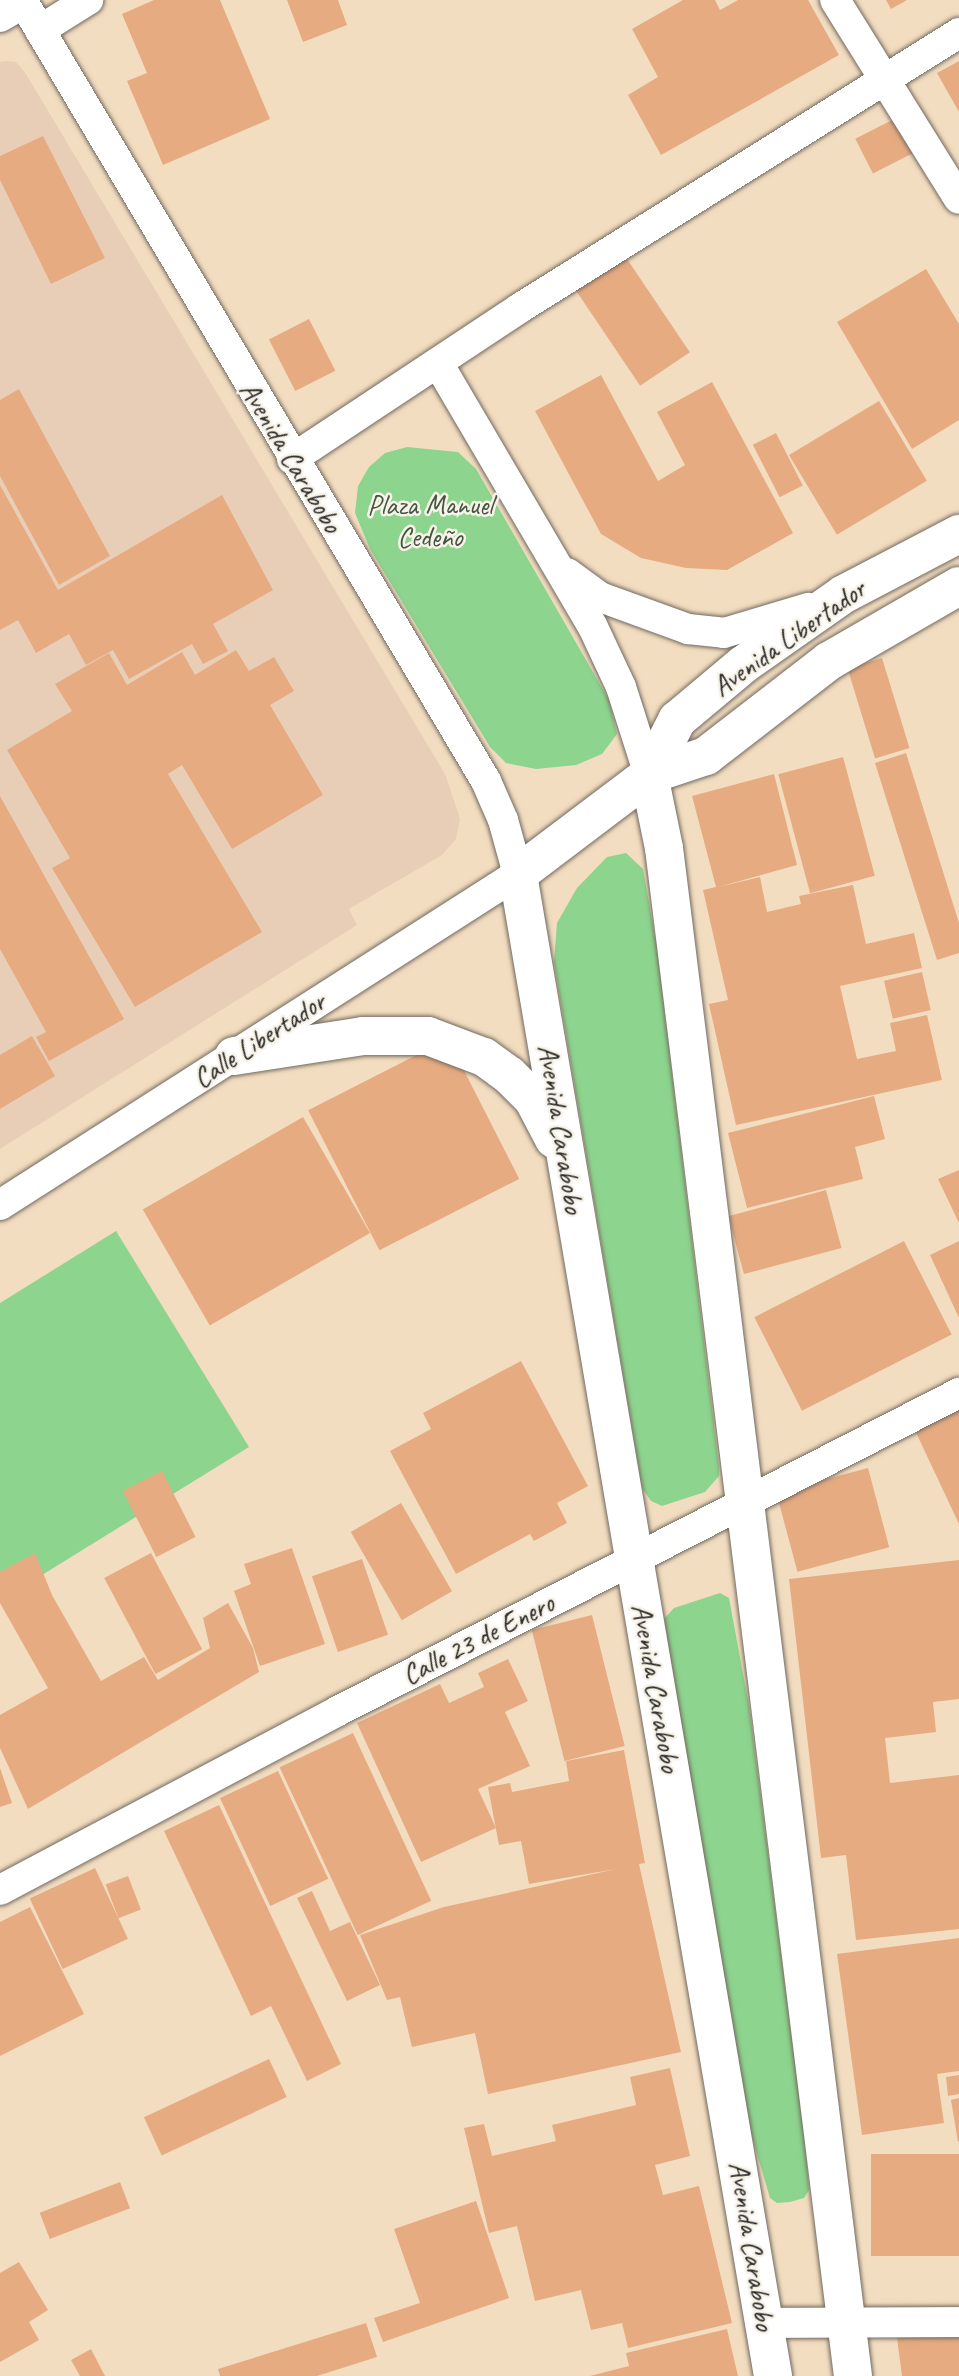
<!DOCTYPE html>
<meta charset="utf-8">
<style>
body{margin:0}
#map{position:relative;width:959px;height:2376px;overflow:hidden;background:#f3ddc0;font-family:Caveat,sans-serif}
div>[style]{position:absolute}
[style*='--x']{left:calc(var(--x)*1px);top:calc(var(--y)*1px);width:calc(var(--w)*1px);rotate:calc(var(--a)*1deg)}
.built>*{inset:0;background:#e9ceb7}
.green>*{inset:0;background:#8dd48e}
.building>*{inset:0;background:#e7ab82;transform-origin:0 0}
.roads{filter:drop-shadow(0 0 2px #71695f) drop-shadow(0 0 2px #71695f)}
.minor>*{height:30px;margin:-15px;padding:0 15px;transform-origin:15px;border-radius:15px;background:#fff}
.trunk>*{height:38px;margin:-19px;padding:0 19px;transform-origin:19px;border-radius:19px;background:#fff}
span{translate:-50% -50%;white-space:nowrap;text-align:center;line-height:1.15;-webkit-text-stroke:5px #f7f3e8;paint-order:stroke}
.street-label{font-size:28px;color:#2b2b2b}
.park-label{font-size:28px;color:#454}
</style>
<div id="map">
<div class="built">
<i style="clip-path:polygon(6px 61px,16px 62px,26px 74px,445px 774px,460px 819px,456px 839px,442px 855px,349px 909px,357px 925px,0 1149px,0 62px)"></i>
</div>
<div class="green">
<i style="clip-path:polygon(407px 447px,458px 452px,476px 469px,609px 700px,617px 734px,602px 754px,576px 765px,536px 769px,506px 763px,490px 747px,370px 549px,355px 513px,358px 486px,369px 467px,385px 453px)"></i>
<i style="clip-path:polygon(626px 853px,643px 869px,657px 948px,719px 1467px,719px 1476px,705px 1492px,662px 1506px,651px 1501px,642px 1488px,554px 962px,557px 923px,577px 888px,607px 857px)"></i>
<i style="clip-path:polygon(116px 1231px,249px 1447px,0 1601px,0 1303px)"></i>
<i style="clip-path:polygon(720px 1593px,729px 1598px,749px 1706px,805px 2141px,809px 2190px,804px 2198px,790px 2202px,777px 2203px,770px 2198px,748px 2123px,664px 1619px,674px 1608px)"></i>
</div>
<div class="building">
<i style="clip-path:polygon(154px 0,220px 0,270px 119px,163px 165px,127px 81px,147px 73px,122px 14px)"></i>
<i style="clip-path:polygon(287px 0,338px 0,347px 25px,303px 42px)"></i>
<i style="clip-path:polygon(683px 0,715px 0,720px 10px,738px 0,808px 0,839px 55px,661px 155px,628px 95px,658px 77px,632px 29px)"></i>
<i style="clip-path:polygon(886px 0,907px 0,891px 9px)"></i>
<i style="clip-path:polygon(959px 61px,959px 112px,937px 73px)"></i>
<i style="left:898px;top:117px;width:39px;height:48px;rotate:63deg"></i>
<i style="clip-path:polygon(43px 136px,105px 258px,51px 284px,0 180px,0 156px)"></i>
<i style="left:625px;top:256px;width:116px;height:60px;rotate:56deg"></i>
<i style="clip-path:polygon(926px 269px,959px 324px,959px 420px,912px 449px,837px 322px)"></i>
<i style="left:309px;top:319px;width:58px;height:45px;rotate:63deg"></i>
<i style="clip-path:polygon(601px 375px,658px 481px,685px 465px,657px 412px,712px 382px,793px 533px,727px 570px,686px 568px,641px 558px,601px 534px,535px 411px)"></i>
<i style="clip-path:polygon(19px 389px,110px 556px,59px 585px,0 476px,0 400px)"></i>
<i style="left:879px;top:401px;width:93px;height:105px;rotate:59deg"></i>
<i style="left:776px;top:433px;width:59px;height:26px;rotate:63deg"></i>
<i style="clip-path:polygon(0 485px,58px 590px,222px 495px,273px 590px,213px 624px,228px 651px,203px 664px,192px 644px,129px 679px,113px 650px,86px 665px,69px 634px,36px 653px,18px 620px,0 630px)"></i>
<i style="clip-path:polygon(236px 650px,249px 671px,274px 657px,294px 691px,270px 705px,323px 795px,232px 849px,182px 765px,168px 774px,262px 932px,135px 1007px,52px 868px,70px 858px,7px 750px,72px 711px,55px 684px,109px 653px,127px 685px,182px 652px,195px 675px)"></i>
<i style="left:882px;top:658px;width:94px;height:36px;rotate:73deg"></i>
<i style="clip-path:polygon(906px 753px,959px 923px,959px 953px,937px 960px,875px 763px)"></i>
<i style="left:843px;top:757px;width:123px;height:67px;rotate:75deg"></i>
<i style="clip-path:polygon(774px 774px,797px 865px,718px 887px,760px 877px,767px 912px,801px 904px,799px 896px,853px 885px,866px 944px,914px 933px,922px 968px,840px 986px,857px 1059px,896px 1051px,890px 1023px,927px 1015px,942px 1080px,736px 1125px,709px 1004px,728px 1000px,703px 890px,716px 887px,692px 796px)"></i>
<i style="clip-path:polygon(0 796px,124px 1019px,49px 1061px,36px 1037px,46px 1032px,0 949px)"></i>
<i style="left:922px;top:972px;width:39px;height:39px;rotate:77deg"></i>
<i style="clip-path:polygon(32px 1036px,55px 1076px,0 1109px,0 1055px)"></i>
<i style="left:448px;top:1039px;width:157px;height:157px;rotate:63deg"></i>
<i style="clip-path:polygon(874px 1096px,885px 1139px,855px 1147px,863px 1179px,747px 1208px,728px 1133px)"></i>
<i style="left:303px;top:1117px;width:134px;height:185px;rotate:60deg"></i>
<i style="clip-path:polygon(959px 1170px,959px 1223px,938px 1179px)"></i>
<i style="left:826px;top:1190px;width:60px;height:101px;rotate:75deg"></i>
<i style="left:904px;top:1241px;width:105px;height:168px;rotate:63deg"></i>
<i style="clip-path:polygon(959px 1241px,959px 1318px,930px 1255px)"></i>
<i style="clip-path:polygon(521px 1361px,588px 1486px,557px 1503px,567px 1523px,534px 1541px,530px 1534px,456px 1574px,390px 1451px,431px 1429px,423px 1413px)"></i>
<i style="clip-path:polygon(959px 1402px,959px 1524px,912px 1424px)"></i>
<i style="left:868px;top:1468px;width:82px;height:95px;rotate:75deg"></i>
<i style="left:162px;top:1471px;width:74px;height:44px;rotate:63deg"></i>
<i style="left:401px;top:1503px;width:102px;height:58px;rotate:60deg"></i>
<i style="clip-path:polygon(292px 1548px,325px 1644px,260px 1666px,234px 1591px,251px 1584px,244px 1564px)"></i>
<i style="clip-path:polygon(35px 1553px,52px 1595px,101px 1681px,144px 1657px,158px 1680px,210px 1648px,203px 1618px,228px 1603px,253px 1648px,259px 1672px,28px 1809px,0 1748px,0 1715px,48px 1688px,0 1603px,0 1572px)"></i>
<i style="left:151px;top:1553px;width:109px;height:53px;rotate:62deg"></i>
<i style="left:362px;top:1559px;width:80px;height:53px;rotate:71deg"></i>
<i style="clip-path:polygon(959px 1560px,959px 1699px,933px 1702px,936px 1732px,885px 1738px,890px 1783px,959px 1775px,959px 1929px,856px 1940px,846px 1855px,821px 1858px,789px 1579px)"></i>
<i style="left:592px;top:1615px;width:135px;height:62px;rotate:76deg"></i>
<i style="clip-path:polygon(508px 1659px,528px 1701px,505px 1712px,530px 1766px,478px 1789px,496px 1828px,421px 1862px,357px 1723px,440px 1684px,449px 1703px,484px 1687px,478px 1673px)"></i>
<i style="left:353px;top:1733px;width:185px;height:81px;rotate:65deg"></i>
<i style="clip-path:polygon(624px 1750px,645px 1863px,639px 1864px,681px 2052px,488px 2094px,475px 2033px,412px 2047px,400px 1997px,387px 2000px,360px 1935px,444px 1907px,616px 1869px,529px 1884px,521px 1841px,499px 1845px,488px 1787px,510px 1783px,512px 1792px,569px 1781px,566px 1761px)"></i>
<i style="clip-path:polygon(0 1768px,12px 1803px,0 1807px)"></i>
<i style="left:278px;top:1771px;width:119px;height:64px;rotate:65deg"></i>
<i style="clip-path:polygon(219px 1805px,341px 2064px,307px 2081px,271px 2006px,251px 2016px,164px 1831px)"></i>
<i style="left:95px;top:1868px;width:78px;height:72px;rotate:65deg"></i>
<i style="left:128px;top:1876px;width:36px;height:24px;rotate:69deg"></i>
<i style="clip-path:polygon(312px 1891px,330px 1931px,350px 1922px,380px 1985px,347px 2001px,297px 1898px)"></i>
<i style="clip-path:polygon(30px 1907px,84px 2014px,0 2056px,0 1922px)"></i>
<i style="clip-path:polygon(959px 1938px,959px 2071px,937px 2074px,944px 2123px,862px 2135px,837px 1954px)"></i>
<i style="left:269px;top:2059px;width:42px;height:138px;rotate:65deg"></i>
<i style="clip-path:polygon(670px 2068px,690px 2156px,655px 2165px,663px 2195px,699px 2186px,732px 2323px,628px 2348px,622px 2323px,591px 2330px,581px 2290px,535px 2301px,517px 2226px,489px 2233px,464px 2128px,484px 2124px,492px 2156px,556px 2141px,552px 2125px,636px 2105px,630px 2077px)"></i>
<i style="clip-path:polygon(959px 2075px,959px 2094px,948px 2096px,946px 2077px)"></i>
<i style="clip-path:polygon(959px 2098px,959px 2141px,958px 2142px,951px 2100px)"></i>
<i style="left:959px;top:2154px;width:102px;height:88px;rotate:90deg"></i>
<i style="left:120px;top:2182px;width:28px;height:86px;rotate:69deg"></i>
<i style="clip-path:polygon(476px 2201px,509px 2298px,383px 2342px,374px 2318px,420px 2303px,394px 2229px)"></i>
<i style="clip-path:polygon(19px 2262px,48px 2310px,29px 2322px,39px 2340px,0 2362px,0 2273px)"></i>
<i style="clip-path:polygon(366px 2323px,377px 2357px,317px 2376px,220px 2376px,218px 2369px)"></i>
<i style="clip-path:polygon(727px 2329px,738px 2376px,590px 2376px,629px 2366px,626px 2353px)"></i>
<i style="clip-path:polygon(959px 2330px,959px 2376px,902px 2376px,897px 2338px)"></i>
<i style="clip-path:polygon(91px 2349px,105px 2376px,80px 2376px,71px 2360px)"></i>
</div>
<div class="roads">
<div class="minor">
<i style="--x:835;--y:0;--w:234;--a:58.1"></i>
<i style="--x:0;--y:17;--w:28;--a:-30"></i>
<i style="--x:40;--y:30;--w:57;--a:-32"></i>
<i style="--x:438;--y:363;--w:304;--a:59.6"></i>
<i style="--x:592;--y:625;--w:68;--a:64.9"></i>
<i style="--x:621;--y:687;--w:92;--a:72.3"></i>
<i style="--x:292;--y:459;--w:273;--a:-33.5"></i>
<i style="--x:520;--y:308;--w:518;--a:-32.06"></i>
<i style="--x:567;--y:573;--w:41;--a:36"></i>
<i style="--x:600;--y:597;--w:94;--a:20"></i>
<i style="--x:688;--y:629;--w:36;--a:6"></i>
<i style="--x:724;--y:633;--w:88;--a:-16.6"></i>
<i style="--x:0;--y:1205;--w:615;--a:-32.58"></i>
<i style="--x:518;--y:874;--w:56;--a:-105.5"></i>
<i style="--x:503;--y:820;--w:43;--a:-113.6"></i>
<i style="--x:486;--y:781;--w:908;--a:-120.71"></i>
<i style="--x:0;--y:1890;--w:382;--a:-27.9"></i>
<i style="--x:338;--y:1711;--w:698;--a:-27.12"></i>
<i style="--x:764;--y:2323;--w:195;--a:-0.3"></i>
</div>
<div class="trunk">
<i style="--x:649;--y:775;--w:75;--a:78.4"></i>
<i style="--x:664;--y:848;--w:1540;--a:82.95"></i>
<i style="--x:649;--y:775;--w:62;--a:-63"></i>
<i style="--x:677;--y:720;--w:87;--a:-39.9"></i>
<i style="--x:744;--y:664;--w:122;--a:-35"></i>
<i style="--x:844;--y:594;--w:130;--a:-27.6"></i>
<i style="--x:234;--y:1056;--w:131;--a:-8.8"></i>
<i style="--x:363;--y:1036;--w:65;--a:0"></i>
<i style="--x:428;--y:1036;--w:60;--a:20.6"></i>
<i style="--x:484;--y:1057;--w:31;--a:36"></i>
<i style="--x:509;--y:1075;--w:34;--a:45"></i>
<i style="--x:533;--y:1099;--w:45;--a:62.3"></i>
<i style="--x:773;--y:2376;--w:1523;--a:-99.64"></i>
<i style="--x:518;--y:874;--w:164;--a:-37.1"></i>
<i style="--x:649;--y:775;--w:60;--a:-18.4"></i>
<i style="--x:706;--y:756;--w:155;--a:-37.7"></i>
<i style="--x:829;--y:661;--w:150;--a:-30"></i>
</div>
</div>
<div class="street-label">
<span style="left:291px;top:457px;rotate:59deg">Avenida Carabobo</span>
<span style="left:789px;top:638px;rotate:-35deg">Avenida Libertador</span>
<span style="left:259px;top:1040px;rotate:-33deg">Calle Libertador</span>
<span style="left:561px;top:1129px;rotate:81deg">Avenida Carabobo</span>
<span style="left:478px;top:1639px;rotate:-27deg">Calle 23 de Enero</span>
<span style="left:656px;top:1688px;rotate:80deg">Avenida Carabobo</span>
<span style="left:752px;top:2246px;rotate:81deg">Avenida Carabobo</span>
</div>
<div class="park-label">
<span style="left:430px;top:521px">Plaza Manuel<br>Cedeño</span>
</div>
</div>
